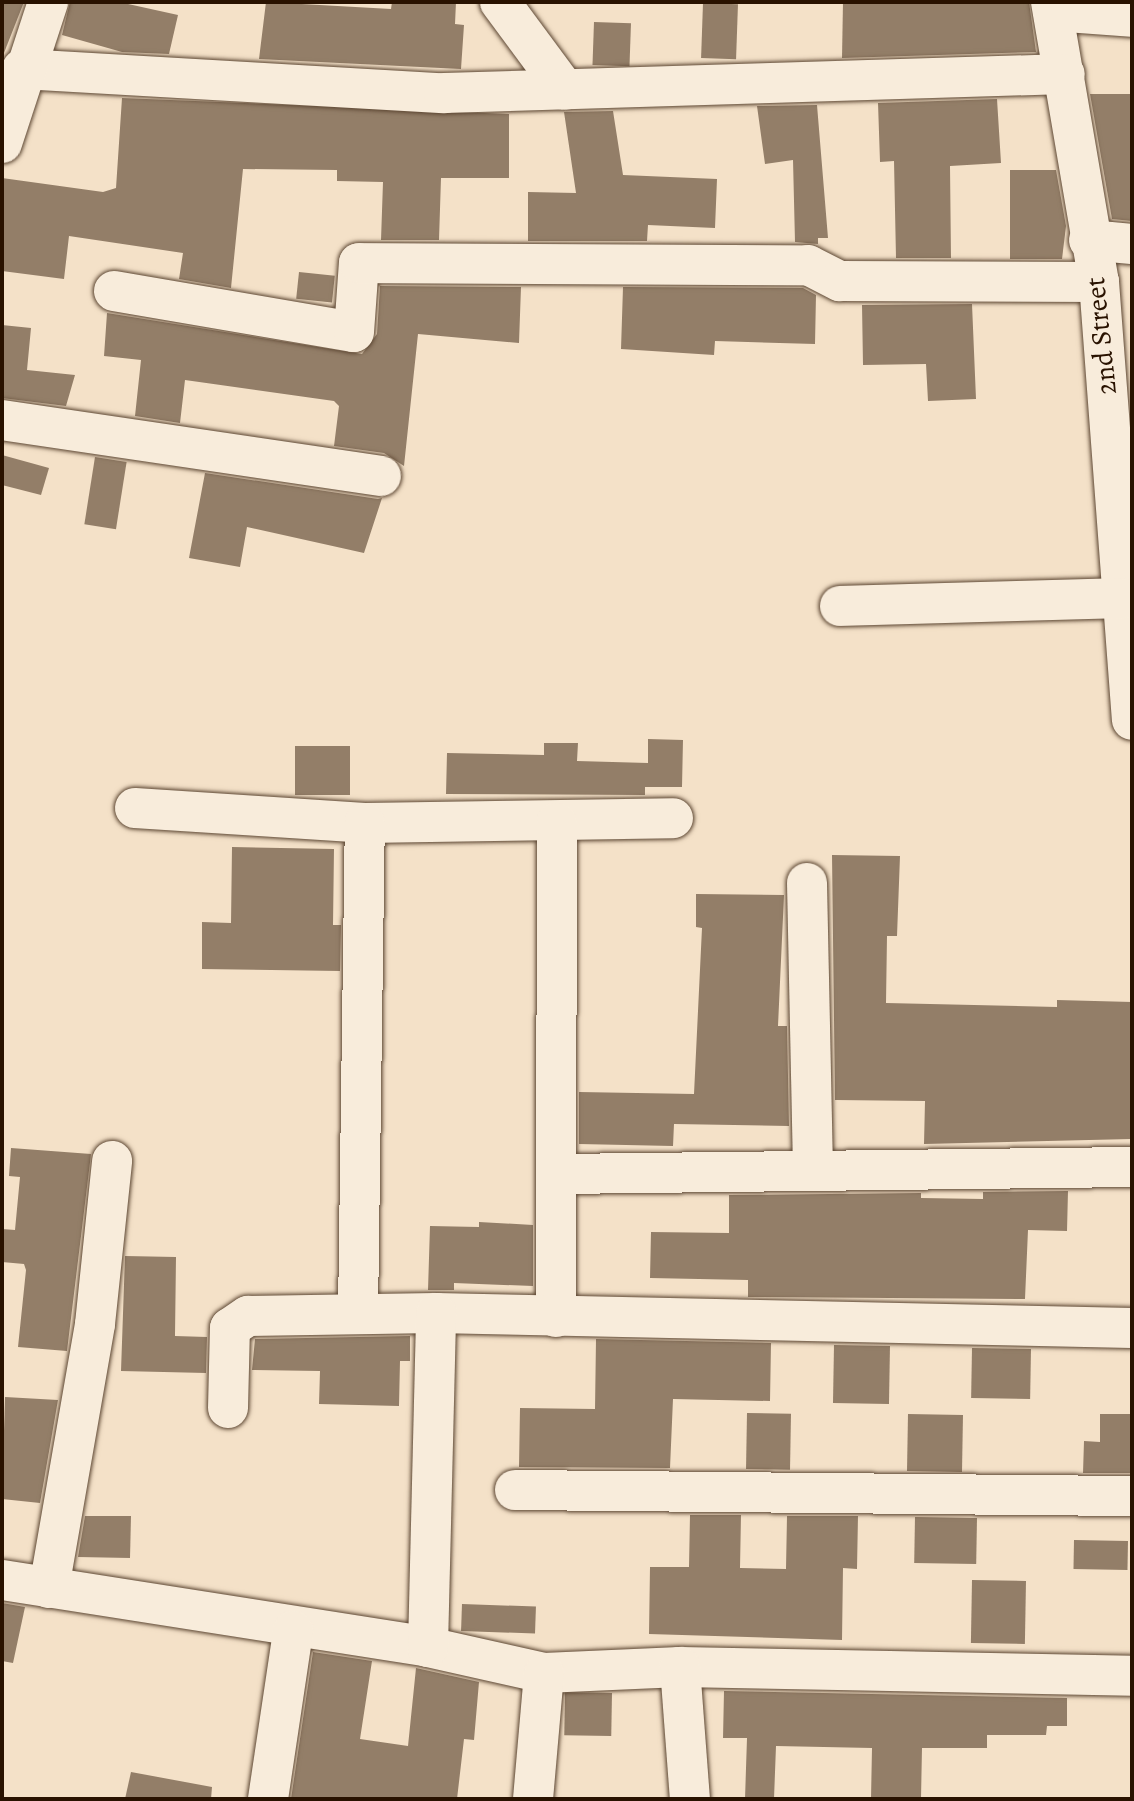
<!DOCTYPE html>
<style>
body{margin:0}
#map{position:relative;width:1134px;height:1801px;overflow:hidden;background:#f4e1c8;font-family:Alegreya,serif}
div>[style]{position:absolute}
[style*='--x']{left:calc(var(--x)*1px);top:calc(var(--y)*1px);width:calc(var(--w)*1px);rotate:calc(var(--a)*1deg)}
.building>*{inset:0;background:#937e68;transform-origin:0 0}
.roads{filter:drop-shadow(0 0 2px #5c4632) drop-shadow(0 0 2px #5c4632)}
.minor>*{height:40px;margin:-20px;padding:0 20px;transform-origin:20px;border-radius:20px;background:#f8ecdb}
span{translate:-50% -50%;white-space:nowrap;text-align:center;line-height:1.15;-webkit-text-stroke:6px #f8ecdb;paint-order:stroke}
.street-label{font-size:28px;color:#291200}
.frame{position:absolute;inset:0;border:4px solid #291200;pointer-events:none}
</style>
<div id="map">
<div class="building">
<i style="clip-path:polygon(2px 2px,24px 2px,2px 58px)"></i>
<i style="clip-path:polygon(70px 2px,119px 2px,178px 15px,169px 54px,122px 52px,62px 35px)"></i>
<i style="clip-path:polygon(266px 2px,391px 9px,392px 2px,456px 2px,455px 24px,464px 25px,461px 69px,259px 59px)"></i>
<i style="clip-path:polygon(843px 2px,1029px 2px,1036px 52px,842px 58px)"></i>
<i style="left:703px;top:3px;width:35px;height:55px;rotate:2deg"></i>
<i style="left:594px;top:22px;width:37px;height:43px;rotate:2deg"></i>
<i style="clip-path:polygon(1090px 94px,1132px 94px,1132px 221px,1112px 219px)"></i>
<i style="clip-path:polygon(122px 98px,509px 114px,509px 178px,441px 178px,439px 240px,381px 240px,383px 182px,337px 181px,337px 170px,243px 169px,231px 288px,179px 279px,183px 253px,69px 236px,64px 279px,2px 271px,2px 178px,103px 192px,116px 188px)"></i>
<i style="clip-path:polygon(997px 99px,1001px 163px,950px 166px,951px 258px,896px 258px,894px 161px,880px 162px,878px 103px)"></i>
<i style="clip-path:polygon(817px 105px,828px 238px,818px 238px,818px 244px,795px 242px,793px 160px,765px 164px,757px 106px)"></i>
<i style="clip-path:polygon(613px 111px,623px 175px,717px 179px,715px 228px,648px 225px,647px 241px,528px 241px,528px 192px,576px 193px,564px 112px)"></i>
<i style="clip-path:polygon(1010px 170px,1056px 170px,1066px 226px,1062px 259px,1010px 259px)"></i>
<i style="left:299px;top:272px;width:36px;height:27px;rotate:6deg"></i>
<i style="clip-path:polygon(380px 286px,521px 287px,519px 343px,418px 334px,404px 466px,384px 453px,334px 446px,339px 406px,334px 401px,185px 380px,180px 423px,135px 416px,141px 360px,104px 356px,107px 313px,362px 354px,377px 334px)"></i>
<i style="clip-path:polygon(623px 287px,803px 288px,816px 295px,815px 344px,715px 341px,714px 355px,621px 349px)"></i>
<i style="clip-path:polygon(972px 304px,976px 399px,928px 401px,926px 364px,863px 365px,862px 305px)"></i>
<i style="clip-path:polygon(2px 325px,31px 328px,27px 370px,75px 375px,66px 406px,2px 398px)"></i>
<i style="clip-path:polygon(2px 455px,49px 468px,41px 495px,2px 485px)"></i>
<i style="left:95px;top:457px;width:32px;height:68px;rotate:9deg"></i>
<i style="clip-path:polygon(205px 473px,378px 499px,382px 498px,364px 553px,247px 527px,240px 567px,189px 558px)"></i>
<i style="clip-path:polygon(648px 739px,683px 740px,682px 787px,645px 787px,645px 795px,446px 794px,447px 753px,544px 755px,544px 743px,578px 743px,577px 761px,648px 763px)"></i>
<i style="left:295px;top:746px;width:55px;height:49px"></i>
<i style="clip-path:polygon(232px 847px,334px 849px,333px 925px,341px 925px,340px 971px,202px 969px,202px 922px,231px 923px)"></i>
<i style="clip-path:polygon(832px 855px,900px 856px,897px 936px,887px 936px,886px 1003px,1057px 1007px,1057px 1000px,1132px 1002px,1131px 1139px,924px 1144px,925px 1101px,835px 1100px)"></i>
<i style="clip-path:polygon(696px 894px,784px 895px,778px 1026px,787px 1026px,789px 1126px,674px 1124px,673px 1146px,579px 1144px,579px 1092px,694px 1094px,702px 928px,696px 927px)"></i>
<i style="clip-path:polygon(11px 1148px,91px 1154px,67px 1351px,18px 1347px,26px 1270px,24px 1264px,2px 1262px,2px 1229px,15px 1230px,20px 1177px,9px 1176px)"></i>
<i style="clip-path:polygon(1068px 1191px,1067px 1231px,1028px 1230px,1025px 1299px,748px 1297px,748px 1280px,650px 1278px,651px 1232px,729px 1233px,729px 1195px,921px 1193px,921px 1198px,983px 1199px,983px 1192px)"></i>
<i style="clip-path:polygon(479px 1222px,533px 1225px,533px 1286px,454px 1283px,454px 1290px,428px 1290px,430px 1226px,479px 1227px)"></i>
<i style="clip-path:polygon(125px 1256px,176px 1257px,175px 1336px,207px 1337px,206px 1373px,121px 1371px)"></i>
<i style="clip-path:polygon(410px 1336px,410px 1361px,400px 1361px,399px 1406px,319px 1404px,320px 1371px,252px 1370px,255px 1339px)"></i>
<i style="clip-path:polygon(596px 1339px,771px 1343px,770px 1401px,673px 1399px,670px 1468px,519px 1467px,520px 1408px,595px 1409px)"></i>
<i style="left:834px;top:1345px;width:56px;height:58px;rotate:1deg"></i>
<i style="left:972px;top:1348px;width:59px;height:50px;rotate:1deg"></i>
<i style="clip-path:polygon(5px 1397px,58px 1400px,40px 1503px,2px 1499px)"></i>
<i style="left:747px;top:1413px;width:44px;height:56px;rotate:1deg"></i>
<i style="left:908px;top:1414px;width:55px;height:57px;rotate:1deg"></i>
<i style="clip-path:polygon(1100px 1414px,1132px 1414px,1131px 1473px,1083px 1473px,1084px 1441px,1100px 1442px)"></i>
<i style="clip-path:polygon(690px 1515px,741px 1515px,740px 1568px,786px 1569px,787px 1516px,858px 1516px,857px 1569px,843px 1568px,842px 1640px,649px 1634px,650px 1567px,689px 1567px)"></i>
<i style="clip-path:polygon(85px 1516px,131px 1516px,130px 1558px,78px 1557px)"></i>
<i style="left:915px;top:1517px;width:62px;height:46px;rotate:1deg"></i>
<i style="left:1074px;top:1540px;width:54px;height:29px;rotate:1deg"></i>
<i style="left:972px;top:1580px;width:54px;height:63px;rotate:1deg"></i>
<i style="clip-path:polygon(2px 1603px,25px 1607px,13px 1663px,2px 1661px)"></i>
<i style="left:462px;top:1604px;width:74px;height:27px;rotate:2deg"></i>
<i style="clip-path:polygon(313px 1652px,372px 1661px,360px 1739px,408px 1746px,416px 1668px,479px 1682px,474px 1740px,464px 1739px,457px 1799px,291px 1799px)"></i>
<i style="clip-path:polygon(724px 1691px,1067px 1698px,1067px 1726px,1047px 1726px,1046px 1735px,987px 1735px,987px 1748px,922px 1748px,921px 1799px,871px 1799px,872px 1748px,776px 1746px,774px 1799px,745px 1799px,747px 1738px,723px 1738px)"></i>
<i style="left:612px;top:1693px;width:43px;height:47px;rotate:91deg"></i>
<i style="clip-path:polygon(131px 1772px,212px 1787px,211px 1799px,125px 1799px)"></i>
</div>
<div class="roads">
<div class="minor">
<i style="--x:500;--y:2;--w:109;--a:53.5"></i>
<i style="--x:1051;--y:2;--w:284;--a:80.3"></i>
<i style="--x:1099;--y:282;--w:439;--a:85.7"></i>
<i style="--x:1053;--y:11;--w:79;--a:4.3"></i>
<i style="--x:22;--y:69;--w:423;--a:3.3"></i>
<i style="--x:444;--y:93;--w:621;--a:-1.75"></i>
<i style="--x:2;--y:143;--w:148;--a:-71.9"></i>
<i style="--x:1089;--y:240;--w:43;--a:5.3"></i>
<i style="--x:114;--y:291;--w:243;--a:9.7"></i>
<i style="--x:354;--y:332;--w:69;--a:-85.9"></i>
<i style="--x:359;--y:263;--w:449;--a:0.3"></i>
<i style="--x:808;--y:265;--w:36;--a:27"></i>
<i style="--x:840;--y:281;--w:259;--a:0.2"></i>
<i style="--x:2;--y:420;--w:383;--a:8.4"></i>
<i style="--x:840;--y:606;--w:282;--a:-1.6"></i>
<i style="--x:135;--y:808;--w:230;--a:3.7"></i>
<i style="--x:365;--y:823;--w:308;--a:-0.9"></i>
<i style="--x:807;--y:883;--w:287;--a:88.8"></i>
<i style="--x:560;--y:1174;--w:572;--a:-0.7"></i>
<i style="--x:358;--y:1313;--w:490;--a:-89.2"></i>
<i style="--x:556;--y:1317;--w:494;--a:-89.9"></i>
<i style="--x:228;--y:1408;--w:80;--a:-88.6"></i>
<i style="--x:230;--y:1328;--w:22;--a:-34"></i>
<i style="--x:248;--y:1316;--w:188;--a:-0.9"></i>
<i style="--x:436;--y:1313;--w:696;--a:1.23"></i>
<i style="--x:515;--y:1490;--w:617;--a:0.56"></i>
<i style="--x:2;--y:1580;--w:431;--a:8.9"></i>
<i style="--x:428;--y:1647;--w:119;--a:12.6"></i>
<i style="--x:544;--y:1673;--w:136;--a:-2.5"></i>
<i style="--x:680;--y:1667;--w:452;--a:1.1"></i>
<i style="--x:49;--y:1588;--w:268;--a:-80.1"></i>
<i style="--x:95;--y:1324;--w:164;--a:-84"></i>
<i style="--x:428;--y:1647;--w:334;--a:-88.6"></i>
<i style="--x:680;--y:1667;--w:132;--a:85.7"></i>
<i style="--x:268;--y:1799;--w:170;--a:-81.5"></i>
<i style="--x:533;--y:1799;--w:126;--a:-85"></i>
</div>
</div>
<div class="street-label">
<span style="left:1101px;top:336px;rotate:-96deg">2nd Street</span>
</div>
<div class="frame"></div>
</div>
